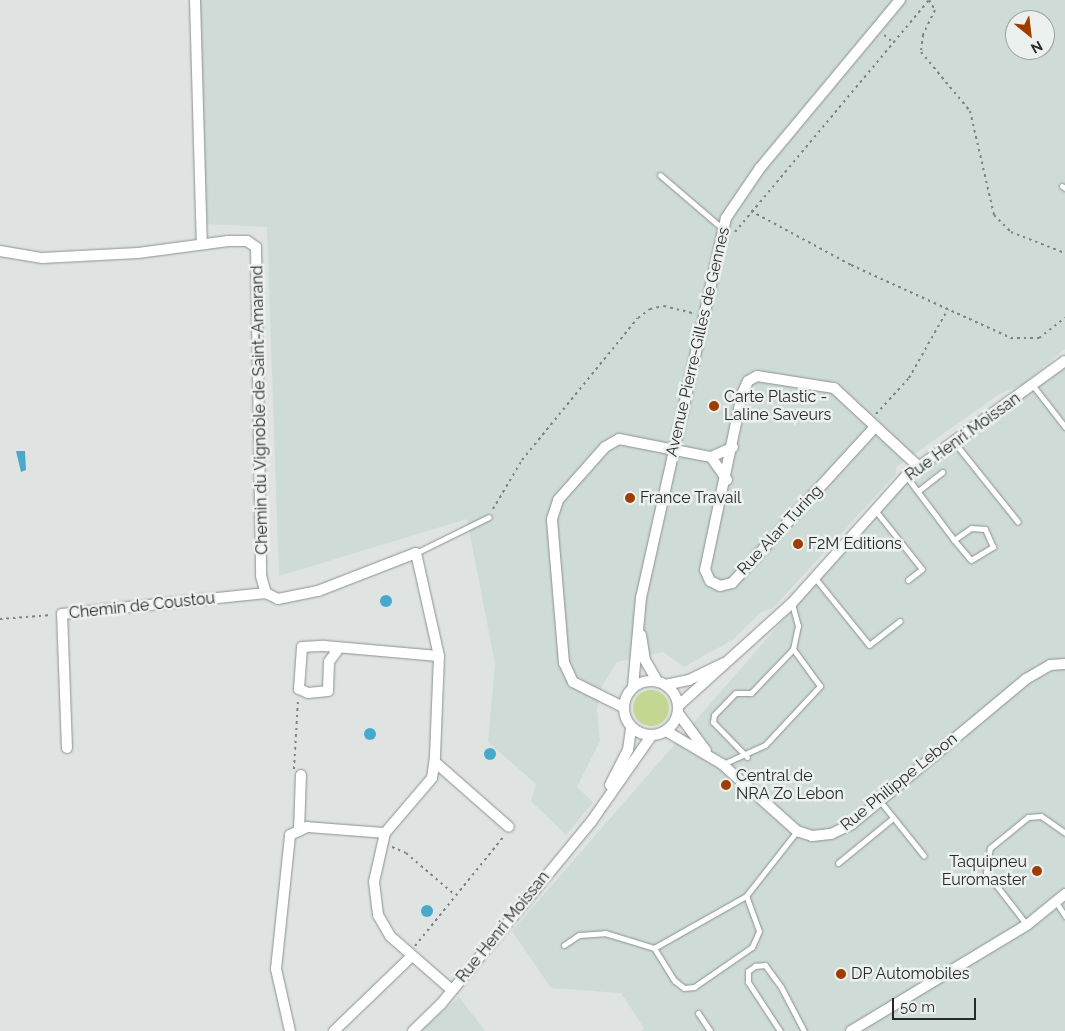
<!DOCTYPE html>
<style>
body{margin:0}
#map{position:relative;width:1065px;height:1031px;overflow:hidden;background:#dfe4e2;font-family:Raleway,sans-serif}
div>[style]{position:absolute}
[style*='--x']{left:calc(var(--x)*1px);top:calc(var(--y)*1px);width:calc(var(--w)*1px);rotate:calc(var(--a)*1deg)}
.built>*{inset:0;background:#cedbd6}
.green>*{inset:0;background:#c4d792}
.round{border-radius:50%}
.water>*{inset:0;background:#48a9ca}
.path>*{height:2px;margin-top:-1px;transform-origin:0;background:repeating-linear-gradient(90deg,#7e8281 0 2.5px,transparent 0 6.5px)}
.roads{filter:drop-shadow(0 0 1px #8c918f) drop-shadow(0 0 1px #8c918f)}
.lane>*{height:5px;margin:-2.5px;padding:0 2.5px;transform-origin:2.5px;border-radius:2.5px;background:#fff}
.street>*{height:10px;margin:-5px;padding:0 5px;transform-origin:5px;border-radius:5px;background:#fff}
.street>.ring{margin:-5px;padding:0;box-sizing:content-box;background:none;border:10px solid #fff;border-radius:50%}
.dots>*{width:14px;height:14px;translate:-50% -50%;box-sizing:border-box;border:2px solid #ecf1ef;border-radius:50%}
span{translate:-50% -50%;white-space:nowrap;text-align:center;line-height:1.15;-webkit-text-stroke:5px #ecf1ef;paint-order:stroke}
.street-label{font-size:16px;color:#282a2a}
.poi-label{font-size:16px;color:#282a2a}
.left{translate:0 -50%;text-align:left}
.right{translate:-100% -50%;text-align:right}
.north{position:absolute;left:1005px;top:10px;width:50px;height:50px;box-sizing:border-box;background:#ecf1ef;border:1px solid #9ea1a0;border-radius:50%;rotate:151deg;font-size:14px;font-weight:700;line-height:20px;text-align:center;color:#282a2a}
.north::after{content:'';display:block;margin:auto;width:18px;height:22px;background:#9f3c00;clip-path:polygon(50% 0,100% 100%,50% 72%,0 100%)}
.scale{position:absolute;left:892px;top:998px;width:84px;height:22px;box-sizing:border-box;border:2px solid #282a2a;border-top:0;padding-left:6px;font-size:15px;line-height:18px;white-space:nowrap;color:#282a2a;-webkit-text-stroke:4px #ecf1ef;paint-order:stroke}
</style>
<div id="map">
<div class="built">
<i style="clip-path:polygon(evenodd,200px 0,1065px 0,1065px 349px,1023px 385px,1001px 393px,896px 467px,896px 474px,773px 608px,761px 612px,734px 639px,684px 667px,663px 652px,617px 662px,602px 686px,597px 710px,600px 741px,577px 787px,593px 802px,566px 835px,531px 801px,536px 784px,488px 742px,495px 664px,467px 519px,279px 576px,267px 227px,207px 224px,199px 102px,200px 0,1015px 20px,1045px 20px,1045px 50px,1015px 50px,1015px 20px)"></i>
<i style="clip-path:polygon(1065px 356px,1065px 1031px,640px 1031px,644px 1028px,621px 993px,551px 988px,512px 931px,899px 487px)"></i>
<i style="clip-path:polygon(459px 997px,485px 1031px,420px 1031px)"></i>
</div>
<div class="green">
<i class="round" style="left:633px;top:690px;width:36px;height:36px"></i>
</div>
<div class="water">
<i style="clip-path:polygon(16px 451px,25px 451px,26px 470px,21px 472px)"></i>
<i class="round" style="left:380px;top:595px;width:12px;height:12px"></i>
<i class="round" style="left:364px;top:728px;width:12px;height:12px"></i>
<i class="round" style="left:484px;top:748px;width:12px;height:12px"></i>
<i class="round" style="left:421px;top:905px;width:12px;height:12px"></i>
</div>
<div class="path">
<i style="--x:884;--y:35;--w:13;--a:39"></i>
<i style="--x:751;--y:211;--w:114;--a:28.4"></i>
<i style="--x:851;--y:265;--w:176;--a:24.5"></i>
<i style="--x:1011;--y:338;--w:28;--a:0"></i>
<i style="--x:1039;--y:338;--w:33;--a:-38"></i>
<i style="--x:735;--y:232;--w:302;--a:-50.1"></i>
<i style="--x:929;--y:0;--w:12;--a:59"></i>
<i style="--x:935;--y:10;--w:28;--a:116"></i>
<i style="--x:923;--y:35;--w:17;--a:97"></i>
<i style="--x:921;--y:52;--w:77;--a:50.3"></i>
<i style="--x:970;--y:111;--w:107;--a:77"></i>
<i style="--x:994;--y:215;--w:24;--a:45"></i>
<i style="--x:1011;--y:232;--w:58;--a:21.3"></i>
<i style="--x:876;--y:414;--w:49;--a:-47.5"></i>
<i style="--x:909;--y:378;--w:79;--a:-60.5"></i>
<i style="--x:493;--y:509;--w:57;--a:-59.4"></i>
<i style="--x:522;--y:460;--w:183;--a:-50.8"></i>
<i style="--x:638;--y:318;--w:15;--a:-37"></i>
<i style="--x:650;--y:309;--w:14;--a:-12"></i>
<i style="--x:664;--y:306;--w:30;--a:14"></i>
<i style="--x:0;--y:619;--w:52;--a:-4.4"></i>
<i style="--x:294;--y:769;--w:70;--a:-86.7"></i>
<i style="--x:392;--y:847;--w:15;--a:23"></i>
<i style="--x:406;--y:853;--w:63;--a:40.5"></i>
<i style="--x:415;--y:946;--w:143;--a:-51"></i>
</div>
<div class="roads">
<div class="lane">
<i style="--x:660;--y:175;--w:83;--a:40.6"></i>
<i style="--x:1062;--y:186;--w:4;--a:34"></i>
<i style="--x:1034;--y:387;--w:51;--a:52.2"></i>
<i style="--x:954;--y:442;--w:102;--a:51.3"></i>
<i style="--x:906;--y:476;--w:80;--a:53.1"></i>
<i style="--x:954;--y:540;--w:26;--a:50"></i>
<i style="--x:971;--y:560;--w:26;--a:-31"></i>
<i style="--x:993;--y:547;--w:20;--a:-114"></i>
<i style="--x:985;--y:529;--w:14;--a:-176"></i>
<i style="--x:971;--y:528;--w:21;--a:145"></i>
<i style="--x:918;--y:491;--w:31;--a:-38"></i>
<i style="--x:875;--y:510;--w:75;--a:51.5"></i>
<i style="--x:922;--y:569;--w:18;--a:142"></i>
<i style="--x:416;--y:553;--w:81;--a:-26.3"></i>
<i style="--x:815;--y:578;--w:86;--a:51.1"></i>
<i style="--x:869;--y:645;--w:39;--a:-38"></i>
<i style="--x:747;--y:757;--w:49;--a:-134.2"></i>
<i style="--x:713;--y:722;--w:7;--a:-82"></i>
<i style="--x:714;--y:715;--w:30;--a:-46"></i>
<i style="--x:735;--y:693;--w:16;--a:0"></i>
<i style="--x:751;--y:693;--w:61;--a:-46.3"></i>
<i style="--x:793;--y:649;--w:24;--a:-78"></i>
<i style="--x:798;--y:626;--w:23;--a:-105"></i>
<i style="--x:723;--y:764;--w:46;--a:-24.3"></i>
<i style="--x:765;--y:745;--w:81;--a:-47"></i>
<i style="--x:820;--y:686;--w:46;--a:-126.1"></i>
<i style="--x:880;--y:801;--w:70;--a:51.3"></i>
<i style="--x:838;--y:863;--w:71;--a:-39.3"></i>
<i style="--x:1056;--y:902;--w:17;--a:57"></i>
<i style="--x:1027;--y:925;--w:67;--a:-127.7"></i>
<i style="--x:986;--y:872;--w:24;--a:-81"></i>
<i style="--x:990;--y:848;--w:49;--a:-39.2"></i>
<i style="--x:1028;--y:817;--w:13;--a:-4"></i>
<i style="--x:1041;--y:816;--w:29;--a:35"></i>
<i style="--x:564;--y:945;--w:18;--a:-34"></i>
<i style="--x:579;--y:935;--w:26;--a:-4"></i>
<i style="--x:605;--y:933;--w:51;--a:17"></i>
<i style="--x:654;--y:948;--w:106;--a:-29.5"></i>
<i style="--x:746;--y:896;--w:83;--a:-51.9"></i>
<i style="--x:654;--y:948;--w:39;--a:58"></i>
<i style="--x:675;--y:981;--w:11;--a:38"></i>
<i style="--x:684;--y:988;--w:10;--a:-6"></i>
<i style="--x:694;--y:987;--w:70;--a:-34.6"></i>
<i style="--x:752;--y:947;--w:17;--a:-66"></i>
<i style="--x:759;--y:931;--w:37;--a:-110"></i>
<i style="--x:698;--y:1013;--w:22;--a:56"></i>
<i style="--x:780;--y:1031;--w:59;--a:-123.1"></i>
<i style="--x:748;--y:982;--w:11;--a:-90"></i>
<i style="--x:748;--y:971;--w:9;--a:-36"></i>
<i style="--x:755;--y:966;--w:10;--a:-6"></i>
<i style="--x:765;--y:965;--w:27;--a:54"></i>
<i style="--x:781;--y:987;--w:50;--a:62.4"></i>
</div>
<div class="street">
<i style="--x:195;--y:0;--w:244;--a:88.4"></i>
<i style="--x:0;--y:251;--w:43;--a:9.5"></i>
<i style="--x:42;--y:258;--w:96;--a:-3"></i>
<i style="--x:138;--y:253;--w:91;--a:-7.6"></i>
<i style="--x:228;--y:241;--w:19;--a:0"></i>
<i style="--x:247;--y:241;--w:11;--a:34"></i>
<i style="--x:256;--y:247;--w:329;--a:89.1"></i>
<i style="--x:261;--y:576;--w:18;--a:74"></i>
<i style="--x:266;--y:593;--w:13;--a:27"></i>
<i style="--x:278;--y:599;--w:41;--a:-11.3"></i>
<i style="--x:318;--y:591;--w:105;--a:-21.2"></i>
<i style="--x:416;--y:553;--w:106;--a:77.4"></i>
<i style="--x:439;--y:656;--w:101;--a:92.3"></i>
<i style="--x:435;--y:757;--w:21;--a:98"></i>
<i style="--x:432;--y:778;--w:72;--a:130.5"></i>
<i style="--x:385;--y:833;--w:50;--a:102.7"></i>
<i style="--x:374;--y:882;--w:33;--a:83"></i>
<i style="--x:378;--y:915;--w:24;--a:60"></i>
<i style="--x:390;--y:936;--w:82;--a:41.1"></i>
<i style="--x:875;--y:427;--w:212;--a:132.5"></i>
<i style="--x:732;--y:583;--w:12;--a:166"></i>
<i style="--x:720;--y:586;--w:11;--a:-153"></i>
<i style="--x:710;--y:581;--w:12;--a:-114"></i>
<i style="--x:705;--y:570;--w:180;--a:-78.1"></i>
<i style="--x:742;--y:394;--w:14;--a:-65"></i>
<i style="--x:748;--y:381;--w:10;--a:-29"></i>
<i style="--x:757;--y:376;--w:78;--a:8.9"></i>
<i style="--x:834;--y:388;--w:115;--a:42.9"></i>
<i style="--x:711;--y:457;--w:28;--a:55"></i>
<i style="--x:641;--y:635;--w:25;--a:81"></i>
<i style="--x:645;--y:660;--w:24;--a:60"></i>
<i style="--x:339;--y:648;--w:17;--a:126"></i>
<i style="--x:329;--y:662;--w:29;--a:92"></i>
<i style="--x:328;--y:691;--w:20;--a:174"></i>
<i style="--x:308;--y:693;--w:10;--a:-156"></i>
<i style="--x:299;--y:689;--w:42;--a:-85.9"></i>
<i style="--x:302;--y:647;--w:22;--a:-3"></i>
<i style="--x:324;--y:646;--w:115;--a:5"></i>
<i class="ring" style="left:624px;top:681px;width:44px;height:44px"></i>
<i style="--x:665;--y:685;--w:25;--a:-12"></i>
<i style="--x:689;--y:680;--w:39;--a:-26"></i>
<i style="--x:633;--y:687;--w:89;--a:-84.9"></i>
<i style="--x:641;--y:598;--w:389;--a:-77.4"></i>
<i style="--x:726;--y:218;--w:60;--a:-55.8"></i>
<i style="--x:760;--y:168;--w:219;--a:-50.2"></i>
<i style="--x:678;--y:706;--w:154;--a:-42.1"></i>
<i style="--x:792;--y:603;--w:171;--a:-48.1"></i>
<i style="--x:906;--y:476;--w:196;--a:-35.9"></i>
<i style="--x:623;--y:707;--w:56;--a:-153.4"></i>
<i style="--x:573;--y:682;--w:21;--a:-115"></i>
<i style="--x:564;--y:663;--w:144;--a:-94.8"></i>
<i style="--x:552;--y:519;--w:20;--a:-72"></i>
<i style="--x:558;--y:500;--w:71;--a:-48.4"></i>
<i style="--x:605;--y:447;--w:16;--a:-30"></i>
<i style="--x:619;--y:439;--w:94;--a:11.1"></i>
<i style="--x:711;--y:457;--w:24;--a:-24"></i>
<i style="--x:678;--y:713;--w:47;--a:53.6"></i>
<i style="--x:666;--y:731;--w:65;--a:30.5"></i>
<i style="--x:722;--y:764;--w:101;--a:41.8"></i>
<i style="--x:797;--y:831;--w:16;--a:18"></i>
<i style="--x:812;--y:836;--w:19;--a:-6"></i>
<i style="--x:831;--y:834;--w:23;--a:-25"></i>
<i style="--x:852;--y:824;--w:226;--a:-39.8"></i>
<i style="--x:1026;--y:679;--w:28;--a:-30"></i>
<i style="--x:1050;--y:665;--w:15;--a:-4"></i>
<i style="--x:67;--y:748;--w:134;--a:-92.1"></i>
<i style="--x:62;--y:614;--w:205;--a:-5.9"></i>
<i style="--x:435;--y:762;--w:98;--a:41.3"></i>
<i style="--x:610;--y:785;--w:39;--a:-63"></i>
<i style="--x:628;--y:750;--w:22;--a:-82"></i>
<i style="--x:299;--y:831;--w:56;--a:-88"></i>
<i style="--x:290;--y:1031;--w:64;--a:-102.7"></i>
<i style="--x:276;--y:969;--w:135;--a:-84"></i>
<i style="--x:290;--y:835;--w:19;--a:-25"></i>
<i style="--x:307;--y:827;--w:78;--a:4.4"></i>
<i style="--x:334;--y:1031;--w:108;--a:-43.9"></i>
<i style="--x:413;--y:1031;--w:39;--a:-44"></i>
<i style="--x:441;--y:1004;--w:236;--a:-50.5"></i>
<i style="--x:591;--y:822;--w:106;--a:-55"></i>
<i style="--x:851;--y:1031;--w:205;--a:-31.1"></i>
<i style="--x:1027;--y:925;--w:49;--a:-39.2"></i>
</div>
</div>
<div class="dots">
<i style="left:714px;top:406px;background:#9f3c00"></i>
<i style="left:630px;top:498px;background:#9f3c00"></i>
<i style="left:798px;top:544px;background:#9f3c00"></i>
<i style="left:726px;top:785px;background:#9f3c00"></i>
<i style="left:1037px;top:871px;background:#9f3c00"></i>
<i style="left:841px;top:974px;background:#9f3c00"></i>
</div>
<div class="street-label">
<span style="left:698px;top:342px;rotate:-77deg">Avenue Pierre-Gilles de Gennes</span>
<span style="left:260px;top:410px;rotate:-91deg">Chemin du Vignoble de Saint-Amarand</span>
<span style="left:963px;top:437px;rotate:-36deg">Rue Henri Moissan</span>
<span style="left:780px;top:530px;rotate:-47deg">Rue Alan Turing</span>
<span style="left:142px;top:606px;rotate:-6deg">Chemin de Coustou</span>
<span style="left:899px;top:782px;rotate:-39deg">Rue Philippe Lebon</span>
<span style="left:503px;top:927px;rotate:-51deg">Rue Henri Moissan</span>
</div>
<div class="poi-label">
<span class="left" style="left:724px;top:406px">Carte Plastic -<br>Laline Saveurs</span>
<span class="left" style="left:640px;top:498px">France Travail</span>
<span class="left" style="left:808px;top:544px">F2M Editions</span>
<span class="left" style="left:736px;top:785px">Central de<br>NRA Zo Lebon</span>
<span class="right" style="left:1027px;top:871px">Taquipneu<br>Euromaster</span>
<span class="left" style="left:851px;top:974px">DP Automobiles</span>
</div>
<div class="north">N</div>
<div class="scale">50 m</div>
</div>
